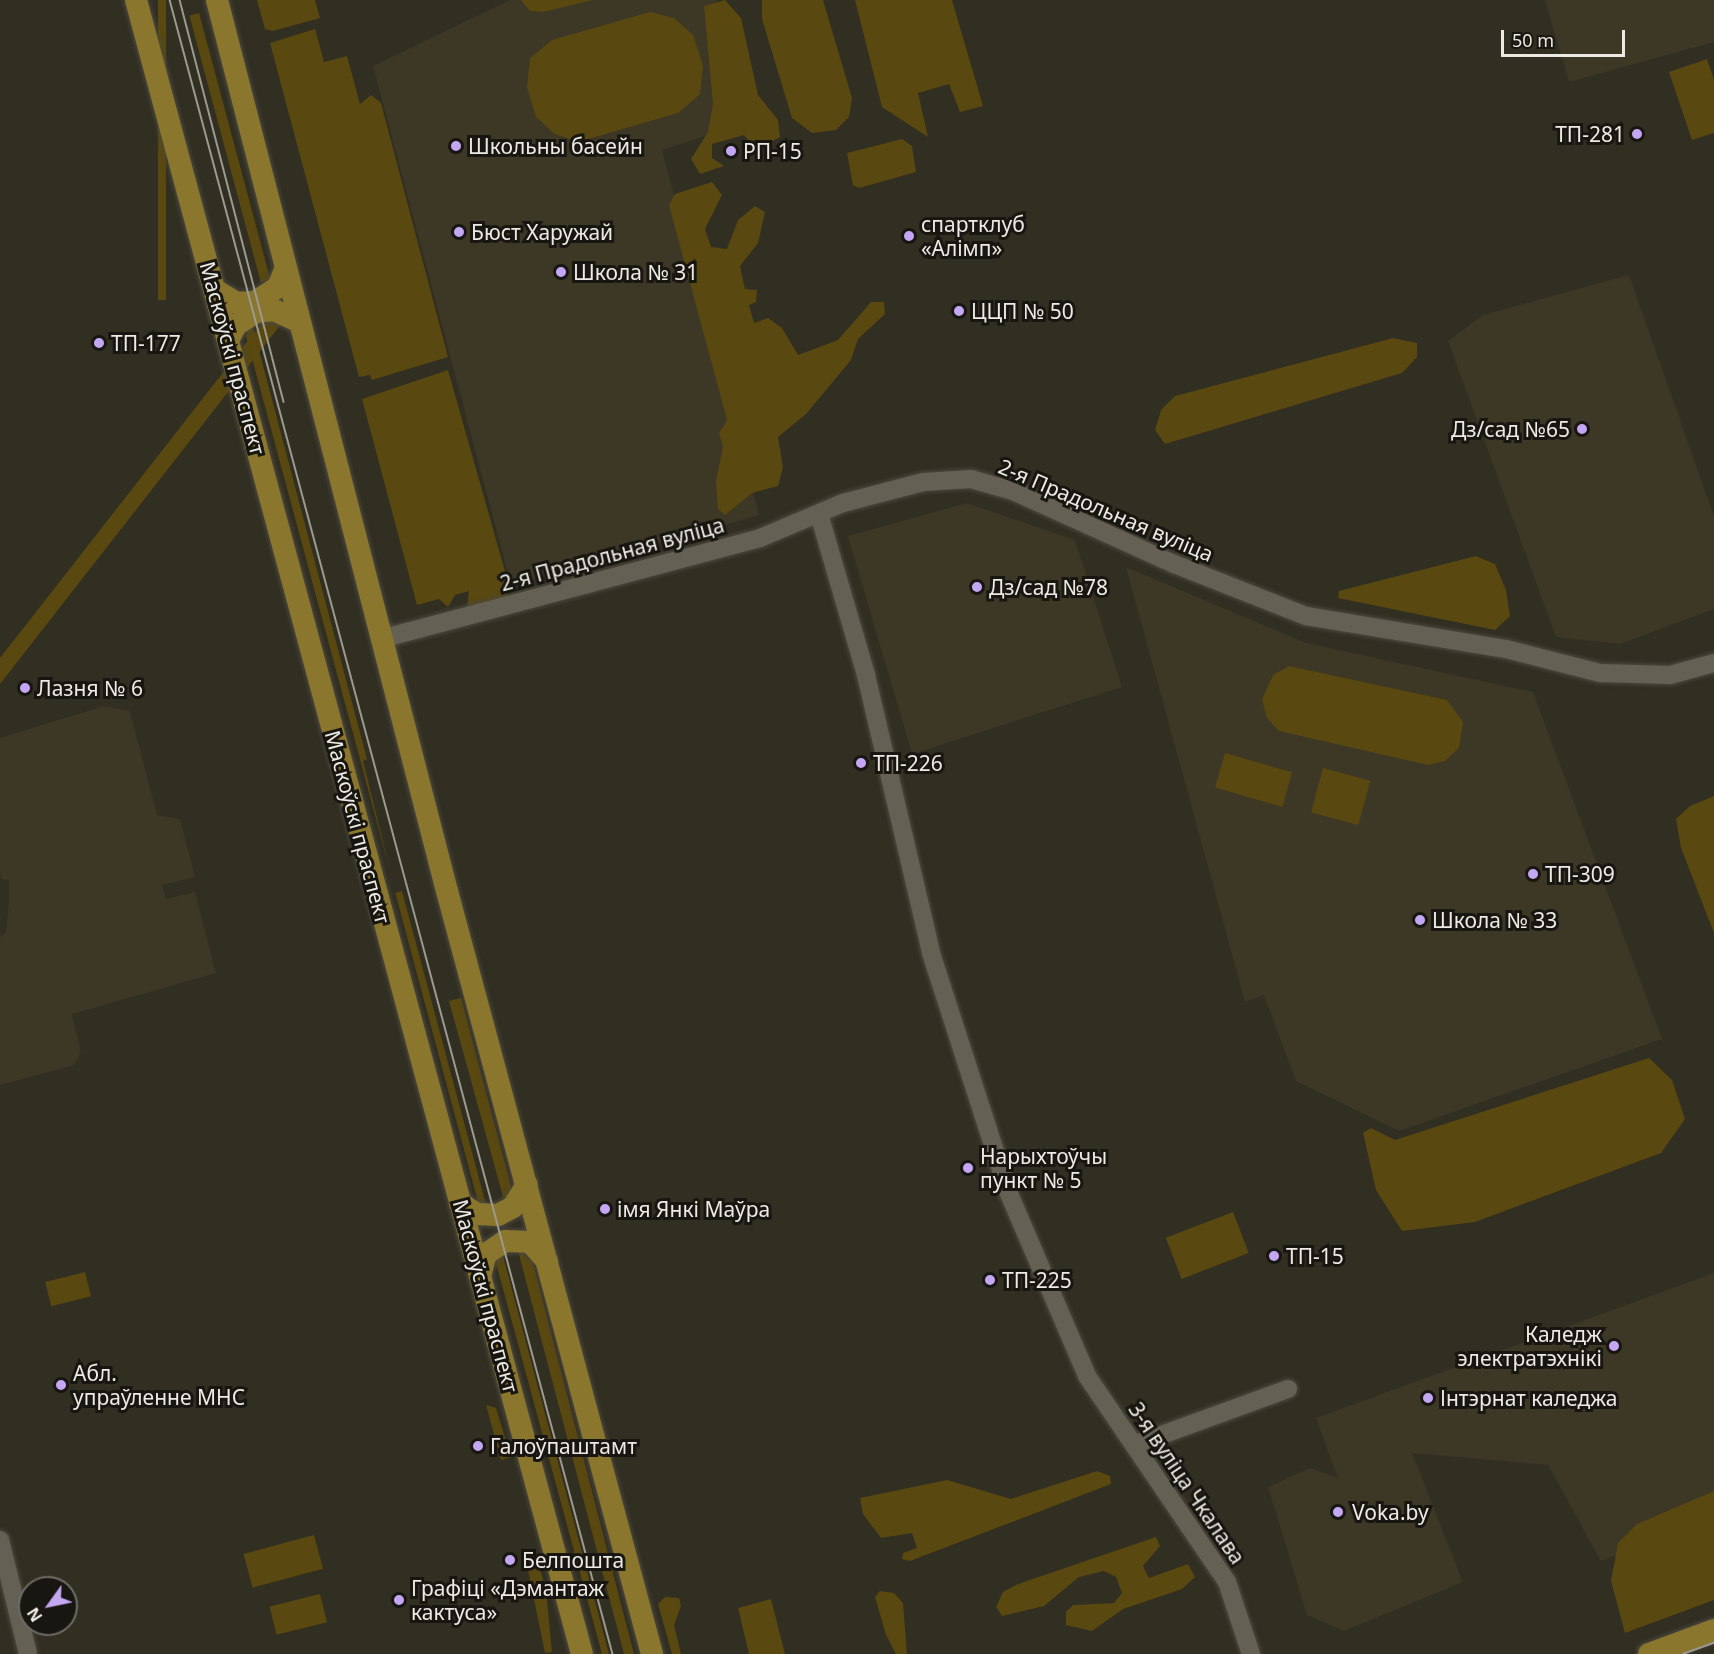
<!DOCTYPE html>
<meta charset="utf-8">
<style>
body{margin:0}
#map{position:relative;width:1714px;height:1654px;overflow:hidden;background:#312e22;font-family:"Noto Sans",sans-serif}
div>[style]{position:absolute}
[style*='--x']{left:calc(var(--x)*1px);top:calc(var(--y)*1px);width:calc(var(--w)*1px);rotate:calc(var(--a)*1deg)}
.built>*{inset:0;background:#3d3726}
.green>*{inset:0;background:#594810;transform-origin:0 0}
.roads{filter:drop-shadow(0 0 2px #4c493f) drop-shadow(0 0 2px #4c493f)}
.minor>*{height:18px;margin:-9px;padding:0 9px;transform-origin:9px;border-radius:9px;background:#646053}
.major>*{height:22px;margin:-11px;padding:0 11px;transform-origin:11px;border-radius:11px;background:#8a762c}
.tram>*{height:1.5px;margin:-0.75px;padding:0 0.75px;transform-origin:0.75px;border-radius:0.75px;background:#9c9a90}
.dots>*{width:16px;height:16px;translate:-50% -50%;box-sizing:border-box;border:3px solid #181611;border-radius:50%}
span{translate:-50% -50%;white-space:nowrap;text-align:center;line-height:1.15;-webkit-text-stroke:6px #181611;paint-order:stroke}
.poi-label{font-size:21px;color:#eceae2}
.right{translate:-100% -50%;text-align:right}
.left{translate:0 -50%;text-align:left}
.street-label{font-size:21px;color:#eceae2}
.north{position:absolute;left:18px;top:1576px;width:60px;height:60px;box-sizing:border-box;background:#181611;border:2px solid #6d6b65;border-radius:50%;rotate:237deg;font-size:16px;font-weight:700;line-height:24px;text-align:center;color:#eceae2}
.north::after{content:'';display:block;margin:auto;width:21px;height:27px;background:#c4a7f2;clip-path:polygon(50% 0,100% 100%,50% 72%,0 100%)}
.scale{position:absolute;left:1501px;top:30px;width:124px;height:27px;box-sizing:border-box;border:3px solid #eceae2;border-top:0;padding-left:8px;font-size:18px;line-height:21px;white-space:nowrap;color:#eceae2;-webkit-text-stroke:4px #181611;paint-order:stroke}
</style>
<div id="map">
<div class="built">
<i style="clip-path:polygon(510px 0,716px 0,746px 123px,662px 150px,759px 515px,511px 585px,373px 66px)"></i>
<i style="clip-path:polygon(1545px 0,1714px 0,1714px 42px,1569px 82px)"></i>
<i style="clip-path:polygon(1629px 275px,1714px 516px,1714px 609px,1620px 644px,1556px 637px,1448px 341px,1483px 315px)"></i>
<i style="clip-path:polygon(967px 503px,1075px 540px,1122px 687px,912px 754px,848px 536px)"></i>
<i style="clip-path:polygon(1126px 567px,1306px 643px,1533px 692px,1662px 1039px,1399px 1131px,1296px 1081px,1264px 995px,1245px 1002px)"></i>
<i style="clip-path:polygon(104px 706px,130px 711px,157px 815px,180px 819px,195px 877px,162px 885px,166px 899px,195px 892px,216px 973px,72px 1014px,81px 1052px,74px 1065px,0 1085px,0 937px,6px 933px,9px 901px,9px 881px,1px 879px,0 871px,0 738px)"></i>
<i style="clip-path:polygon(1714px 1273px,1714px 1518px,1601px 1561px,1548px 1465px,1412px 1453px,1463px 1582px,1344px 1631px,1307px 1615px,1268px 1487px,1310px 1468px,1338px 1478px,1316px 1418px)"></i>
</div>
<div class="green">
<i style="left:158px;top:0;width:8px;height:300px"></i>
<i style="clip-path:polygon(257px 0,315px 0,320px 18px,273px 31px,265px 29px)"></i>
<i style="clip-path:polygon(521px 0,593px 0,543px 12px,530px 11px)"></i>
<i style="clip-path:polygon(725px 0,741px 18px,758px 95px,778px 120px,780px 137px,756px 150px,744px 135px,712px 144px,712px 158px,724px 166px,700px 174px,691px 159px,708px 132px,713px 104px,704px 6px)"></i>
<i style="clip-path:polygon(762px 0,823px 0,852px 98px,849px 117px,836px 130px,812px 133px,792px 118px,762px 19px)"></i>
<i style="clip-path:polygon(855px 0,952px 0,983px 106px,960px 112px,949px 84px,918px 93px,928px 137px,882px 107px)"></i>
<i style="clip-path:polygon(650px 12px,674px 18px,693px 35px,703px 66px,700px 94px,678px 113px,578px 142px,555px 134px,536px 117px,527px 87px,530px 58px,552px 40px)"></i>
<i style="left:199px;top:13px;width:276px;height:10px;rotate:75deg"></i>
<i style="clip-path:polygon(315px 29px,324px 62px,347px 56px,360px 104px,371px 95px,381px 103px,448px 357px,372px 380px,370px 375px,359px 377px,270px 43px)"></i>
<i style="clip-path:polygon(1707px 59px,1714px 80px,1714px 133px,1692px 140px,1669px 72px)"></i>
<i style="clip-path:polygon(902px 139px,912px 146px,916px 172px,859px 188px,853px 185px,847px 153px)"></i>
<i style="clip-path:polygon(712px 182px,722px 195px,705px 229px,711px 247px,727px 249px,738px 220px,755px 206px,765px 212px,758px 243px,740px 266px,745px 289px,757px 290px,756px 302px,749px 305px,754px 323px,768px 318px,782px 328px,798px 355px,838px 340px,871px 302px,884px 302px,885px 314px,858px 339px,851px 360px,806px 414px,778px 437px,783px 467px,778px 486px,752px 493px,725px 515px,718px 509px,716px 481px,723px 447px,719px 433px,727px 420px,669px 205px,675px 194px)"></i>
<i style="left:268px;top:315px;width:16px;height:575px;rotate:38deg"></i>
<i style="clip-path:polygon(251px 320px,367px 759px,363px 761px,392px 878px,246px 336px)"></i>
<i style="clip-path:polygon(1393px 338px,1417px 343px,1417px 357px,1402px 373px,1165px 444px,1155px 430px,1161px 410px,1175px 396px)"></i>
<i style="clip-path:polygon(448px 370px,510px 589px,505px 599px,467px 608px,469px 591px,455px 595px,448px 607px,439px 599px,417px 605px,362px 399px)"></i>
<i style="clip-path:polygon(1476px 556px,1495px 564px,1506px 590px,1510px 616px,1495px 630px,1338px 598px,1339px 591px)"></i>
<i style="clip-path:polygon(1289px 666px,1447px 700px,1463px 722px,1459px 748px,1445px 761px,1428px 765px,1279px 731px,1267px 718px,1262px 700px,1273px 675px)"></i>
<i style="left:1225px;top:753px;width:70px;height:36px;rotate:16deg"></i>
<i style="left:1323px;top:768px;width:49px;height:46px;rotate:15deg"></i>
<i style="clip-path:polygon(1714px 796px,1714px 933px,1681px 848px,1676px 819px,1690px 806px)"></i>
<i style="left:402px;top:891px;width:328px;height:7px;rotate:75deg"></i>
<i style="clip-path:polygon(461px 998px,512px 1190px,505px 1204px,449px 1001px)"></i>
<i style="clip-path:polygon(1649px 1058px,1672px 1080px,1685px 1119px,1661px 1153px,1475px 1222px,1402px 1231px,1376px 1190px,1363px 1133px,1371px 1128px,1395px 1140px)"></i>
<i style="left:1233px;top:1212px;width:44px;height:72px;rotate:69deg"></i>
<i style="clip-path:polygon(517px 1247px,533px 1263px,634px 1654px,624px 1654px)"></i>
<i style="clip-path:polygon(502px 1252px,609px 1654px,602px 1654px,496px 1263px)"></i>
<i style="left:85px;top:1272px;width:25px;height:41px;rotate:76deg"></i>
<i style="clip-path:polygon(486px 1405px,496px 1408px,511px 1457px,501px 1460px)"></i>
<i style="clip-path:polygon(1097px 1471px,1110px 1476px,1111px 1484px,910px 1561px,902px 1559px,903px 1553px,917px 1548px,912px 1533px,881px 1538px,863px 1514px,860px 1498px,947px 1480px,1011px 1499px)"></i>
<i style="clip-path:polygon(1714px 1491px,1714px 1600px,1625px 1633px,1611px 1581px,1618px 1543px,1637px 1524px)"></i>
<i style="left:314px;top:1535px;width:35px;height:73px;rotate:75deg"></i>
<i style="clip-path:polygon(1156px 1537px,1160px 1546px,1143px 1566px,1149px 1578px,1188px 1564px,1195px 1577px,1182px 1589px,1123px 1609px,1092px 1631px,1066px 1625px,1066px 1612px,1073px 1605px,1114px 1603px,1122px 1593px,1116px 1577px,1104px 1571px,1079px 1577px,1044px 1606px,1002px 1616px,996px 1607px,1003px 1592px,1018px 1584px)"></i>
<i style="clip-path:polygon(535px 1552px,546px 1590px,552px 1652px,545px 1653px,525px 1555px)"></i>
<i style="clip-path:polygon(880px 1591px,894px 1593px,903px 1603px,907px 1654px,896px 1654px,886px 1635px,875px 1597px)"></i>
<i style="left:320px;top:1594px;width:29px;height:52px;rotate:76deg"></i>
<i style="clip-path:polygon(665px 1597px,679px 1598px,681px 1606px,674px 1625px,681px 1654px,672px 1654px,658px 1604px)"></i>
<i style="clip-path:polygon(771px 1599px,785px 1654px,749px 1654px,738px 1608px)"></i>
</div>
<div class="roads">
<div class="minor">
<i style="--x:819;--y:514;--w:168;--a:73.7"></i>
<i style="--x:866;--y:675;--w:285;--a:76.8"></i>
<i style="--x:931;--y:953;--w:248;--a:72.1"></i>
<i style="--x:1007;--y:1189;--w:203;--a:66.8"></i>
<i style="--x:1087;--y:1376;--w:249;--a:55.8"></i>
<i style="--x:1227;--y:1582;--w:76;--a:71.6"></i>
<i style="--x:381;--y:639;--w:392;--a:-14.9"></i>
<i style="--x:760;--y:538;--w:90;--a:-22.9"></i>
<i style="--x:843;--y:503;--w:83;--a:-14.7"></i>
<i style="--x:923;--y:482;--w:48;--a:-3.6"></i>
<i style="--x:971;--y:479;--w:44;--a:15.9"></i>
<i style="--x:1013;--y:491;--w:177;--a:24.4"></i>
<i style="--x:1174;--y:564;--w:142;--a:21.5"></i>
<i style="--x:1306;--y:616;--w:203;--a:9.4"></i>
<i style="--x:1506;--y:649;--w:97;--a:14.3"></i>
<i style="--x:1600;--y:673;--w:70;--a:1.6"></i>
<i style="--x:1670;--y:675;--w:46;--a:-15.3"></i>
<i style="--x:1134;--y:1445;--w:164;--a:-20"></i>
<i style="--x:0;--y:1540;--w:117;--a:76.2"></i>
</div>
<div class="major">
<i style="--x:136;--y:0;--w:1713;--a:74.91"></i>
<i style="--x:217;--y:0;--w:920;--a:75.53"></i>
<i style="--x:447;--y:891;--w:790;--a:74.96"></i>
<i style="--x:215;--y:290;--w:26;--a:31"></i>
<i style="--x:237;--y:303;--w:18;--a:-3"></i>
<i style="--x:255;--y:302;--w:27;--a:-33"></i>
<i style="--x:278;--y:287;--w:18;--a:-68"></i>
<i style="--x:228;--y:340;--w:17;--a:-62"></i>
<i style="--x:236;--y:325;--w:24;--a:-33"></i>
<i style="--x:256;--y:312;--w:18;--a:-6"></i>
<i style="--x:274;--y:310;--w:26;--a:25"></i>
<i style="--x:460;--y:1203;--w:20;--a:33"></i>
<i style="--x:477;--y:1214;--w:21;--a:3"></i>
<i style="--x:498;--y:1215;--w:17;--a:-28"></i>
<i style="--x:513;--y:1207;--w:26;--a:-58"></i>
<i style="--x:480;--y:1276;--w:23;--a:-75"></i>
<i style="--x:486;--y:1254;--w:23;--a:-34"></i>
<i style="--x:505;--y:1241;--w:25;--a:2"></i>
<i style="--x:530;--y:1242;--w:25;--a:48"></i>
<i style="--x:1649;--y:1654;--w:69;--a:-20.3"></i>
</div>
</div>
<div class="tram">
<i style="--x:170;--y:0;--w:1712;--a:75.01"></i>
<i style="--x:180;--y:0;--w:415;--a:75.5"></i>
<i style="--x:1683;--y:1654;--w:33;--a:-20"></i>
</div>
<div class="dots">
<i style="left:1637px;top:134px;background:#c4a7f2"></i>
<i style="left:456px;top:146px;background:#c4a7f2"></i>
<i style="left:731px;top:151px;background:#c4a7f2"></i>
<i style="left:459px;top:232px;background:#c4a7f2"></i>
<i style="left:909px;top:236px;background:#c4a7f2"></i>
<i style="left:561px;top:272px;background:#c4a7f2"></i>
<i style="left:959px;top:311px;background:#c4a7f2"></i>
<i style="left:99px;top:343px;background:#c4a7f2"></i>
<i style="left:1582px;top:429px;background:#c4a7f2"></i>
<i style="left:977px;top:587px;background:#c4a7f2"></i>
<i style="left:25px;top:688px;background:#c4a7f2"></i>
<i style="left:861px;top:763px;background:#c4a7f2"></i>
<i style="left:1533px;top:874px;background:#c4a7f2"></i>
<i style="left:1420px;top:920px;background:#c4a7f2"></i>
<i style="left:968px;top:1168px;background:#c4a7f2"></i>
<i style="left:605px;top:1209px;background:#c4a7f2"></i>
<i style="left:1274px;top:1256px;background:#c4a7f2"></i>
<i style="left:990px;top:1280px;background:#c4a7f2"></i>
<i style="left:1614px;top:1346px;background:#c4a7f2"></i>
<i style="left:61px;top:1385px;background:#c4a7f2"></i>
<i style="left:1428px;top:1398px;background:#c4a7f2"></i>
<i style="left:478px;top:1446px;background:#c4a7f2"></i>
<i style="left:1338px;top:1512px;background:#c4a7f2"></i>
<i style="left:510px;top:1560px;background:#c4a7f2"></i>
<i style="left:399px;top:1600px;background:#c4a7f2"></i>
</div>
<div class="poi-label">
<span class="right" style="left:1625px;top:134px">ТП-281</span>
<span class="left" style="left:468px;top:146px">Школьны басейн</span>
<span class="left" style="left:743px;top:151px">РП-15</span>
<span class="left" style="left:921px;top:236px">спартклуб<br>«Алімп»</span>
<span class="left" style="left:471px;top:232px">Бюст Харужай</span>
<span class="left" style="left:573px;top:272px">Школа № 31</span>
<span class="left" style="left:971px;top:311px">ЦЦП № 50</span>
<span class="left" style="left:111px;top:343px">ТП-177</span>
<span class="right" style="left:1570px;top:429px">Дз/сад №65</span>
<span class="left" style="left:989px;top:587px">Дз/сад №78</span>
<span class="left" style="left:37px;top:688px">Лазня № 6</span>
<span class="left" style="left:873px;top:763px">ТП-226</span>
<span class="left" style="left:1545px;top:874px">ТП-309</span>
<span class="left" style="left:1432px;top:920px">Школа № 33</span>
<span class="left" style="left:980px;top:1168px">Нарыхтоўчы<br>пункт № 5</span>
<span class="left" style="left:617px;top:1209px">імя Янкі Маўра</span>
<span class="left" style="left:1286px;top:1256px">ТП-15</span>
<span class="left" style="left:1002px;top:1280px">ТП-225</span>
<span class="right" style="left:1602px;top:1346px">Каледж<br>электратэхнікі</span>
<span class="left" style="left:73px;top:1385px">Абл.<br>упраўленне МНС</span>
<span class="left" style="left:1440px;top:1398px">Інтэрнат каледжа</span>
<span class="left" style="left:490px;top:1446px">Галоўпаштамт</span>
<span class="left" style="left:1352px;top:1512px">Voka.by</span>
<span class="left" style="left:522px;top:1560px">Белпошта</span>
<span class="left" style="left:411px;top:1600px">Графіці «Дэмантаж<br>кактуса»</span>
</div>
<div class="street-label">
<span style="left:233px;top:358px;rotate:75deg">Маскоўскі праспект</span>
<span style="left:1106px;top:510px;rotate:23deg">2-я Прадольная вуліца</span>
<span style="left:612px;top:554px;rotate:-15deg">2-я Прадольная вуліца</span>
<span style="left:358px;top:827px;rotate:75deg">Маскоўскі праспект</span>
<span style="left:486px;top:1296px;rotate:75deg">Маскоўскі праспект</span>
<span style="left:1187px;top:1483px;rotate:56deg">3-я вуліца Чкалава</span>
</div>
<div class="north">N</div>
<div class="scale">50 m</div>
</div>
